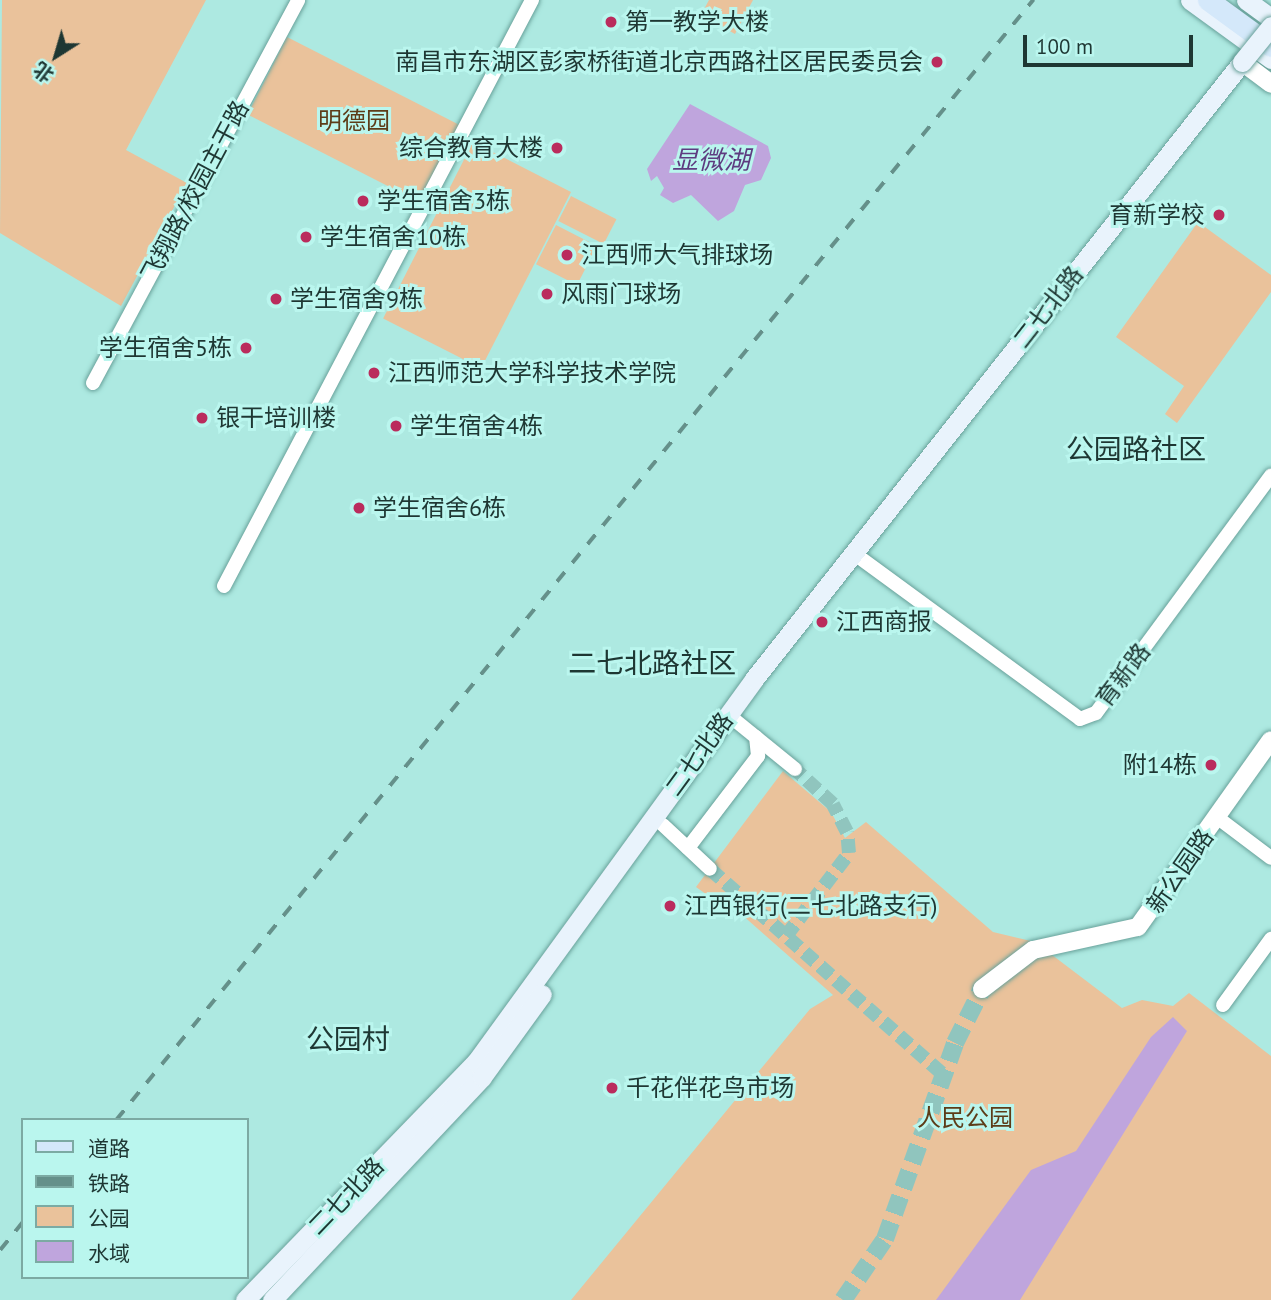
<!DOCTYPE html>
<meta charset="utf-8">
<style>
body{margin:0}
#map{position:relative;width:1271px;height:1300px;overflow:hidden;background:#ade9e1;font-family:"PT Sans","Noto Sans SC",sans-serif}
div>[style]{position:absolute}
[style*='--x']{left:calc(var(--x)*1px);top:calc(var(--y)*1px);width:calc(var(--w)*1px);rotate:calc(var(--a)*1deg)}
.green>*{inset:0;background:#eac29b;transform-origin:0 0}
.water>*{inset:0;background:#bfa5dd}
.minor-tunnel>*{height:14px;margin-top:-7px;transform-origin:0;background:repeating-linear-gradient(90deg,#90c5be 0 14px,transparent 0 21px)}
.tertiary-tunnel>*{height:18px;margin-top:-9px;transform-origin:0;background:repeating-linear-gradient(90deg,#90c5be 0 18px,transparent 0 27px)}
.roads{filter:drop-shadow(0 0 2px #68a19a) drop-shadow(0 0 2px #68a19a)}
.minor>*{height:14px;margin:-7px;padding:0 7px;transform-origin:7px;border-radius:7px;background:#fff}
.tertiary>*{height:18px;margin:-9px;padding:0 9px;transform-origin:9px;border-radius:9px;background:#fff}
.secondary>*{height:19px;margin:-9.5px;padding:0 9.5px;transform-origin:9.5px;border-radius:9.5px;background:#e9f3fc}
.primary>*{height:21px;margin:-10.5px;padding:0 10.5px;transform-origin:10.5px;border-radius:10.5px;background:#d4e8fa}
.rail>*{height:3.5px;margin-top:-1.75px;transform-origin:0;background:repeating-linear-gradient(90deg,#65908a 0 12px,transparent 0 24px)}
.bridges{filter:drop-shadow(0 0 2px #68a19a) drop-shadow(0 0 2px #68a19a)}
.secondary-bridge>*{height:19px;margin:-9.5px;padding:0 9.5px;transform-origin:9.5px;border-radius:9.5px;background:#e9f3fc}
.dots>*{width:19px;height:19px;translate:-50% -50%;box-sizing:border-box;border:4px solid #baf6ee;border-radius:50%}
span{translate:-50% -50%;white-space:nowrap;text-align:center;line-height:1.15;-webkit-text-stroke:6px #baf6ee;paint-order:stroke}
.poi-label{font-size:24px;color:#1e3733}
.left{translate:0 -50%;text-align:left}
.right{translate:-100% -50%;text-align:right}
.park-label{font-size:24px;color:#5d3c18}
.street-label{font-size:24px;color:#1e3733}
.water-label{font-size:26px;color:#5e3c80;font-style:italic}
.quarter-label{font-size:28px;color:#1e3733}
.legend{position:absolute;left:21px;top:1118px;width:228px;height:161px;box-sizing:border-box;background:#baf6ee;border:2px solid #7caaa3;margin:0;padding:9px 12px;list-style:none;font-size:21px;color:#1e3733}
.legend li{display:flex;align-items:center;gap:14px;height:35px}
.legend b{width:35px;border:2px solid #7caaa3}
.north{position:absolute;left:21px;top:21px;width:70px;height:70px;-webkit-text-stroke:5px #baf6ee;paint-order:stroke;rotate:217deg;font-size:19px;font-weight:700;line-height:28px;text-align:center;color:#1e3733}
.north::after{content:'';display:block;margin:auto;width:24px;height:32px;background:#1e3733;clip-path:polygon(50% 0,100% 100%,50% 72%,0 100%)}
.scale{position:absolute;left:1023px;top:35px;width:170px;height:32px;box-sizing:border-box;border:4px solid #1e3733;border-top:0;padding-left:9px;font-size:21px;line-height:24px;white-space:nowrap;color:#1e3733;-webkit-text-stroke:5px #baf6ee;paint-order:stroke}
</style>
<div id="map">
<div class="green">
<i style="clip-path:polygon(2px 0,206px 0,126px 150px,187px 183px,121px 306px,0 233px)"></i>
<i style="clip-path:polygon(709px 0,753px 0,735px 34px,701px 15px)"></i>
<i style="left:287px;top:37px;width:197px;height:87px;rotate:27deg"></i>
<i style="left:473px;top:142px;width:110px;height:198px;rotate:27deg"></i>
<i style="left:571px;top:196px;width:51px;height:28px;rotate:27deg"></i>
<i style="clip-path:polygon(1198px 222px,1271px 275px,1271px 292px,1177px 423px,1165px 414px,1184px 386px,1116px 337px)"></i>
<i style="left:556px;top:225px;width:46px;height:44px;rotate:27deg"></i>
<i style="clip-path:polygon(783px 771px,831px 812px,845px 838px,866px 822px,993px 932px,1035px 942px,1122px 1008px,1142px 1000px,1173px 1006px,1189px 993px,1271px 1056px,1271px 1300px,571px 1300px,810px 1009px,833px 995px,723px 898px,717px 902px,696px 887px)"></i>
</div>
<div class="water">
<i style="clip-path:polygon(690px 104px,768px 146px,771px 158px,761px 180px,745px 185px,734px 211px,718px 221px,691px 195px,673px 203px,660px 195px,664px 188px,657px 176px,651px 181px,647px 169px)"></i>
<i style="clip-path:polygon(1173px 1017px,1187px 1031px,1020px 1300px,936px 1300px,1031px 1170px,1076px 1151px,1151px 1037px)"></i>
</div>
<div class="minor-tunnel">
<i style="--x:710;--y:869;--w:312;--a:41.4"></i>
<i style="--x:786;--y:936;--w:104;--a:-52.8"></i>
<i style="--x:849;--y:853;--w:21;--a:-95"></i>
<i style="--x:847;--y:832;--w:31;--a:-117"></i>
<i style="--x:833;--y:804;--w:52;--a:-137.4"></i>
</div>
<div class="tertiary-tunnel">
<i style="--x:843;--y:1300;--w:74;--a:-55.5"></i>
<i style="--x:885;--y:1239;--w:208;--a:-70.3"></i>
<i style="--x:955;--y:1043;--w:60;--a:-63.4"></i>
</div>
<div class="roads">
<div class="minor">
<i style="--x:93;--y:383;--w:434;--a:-61.8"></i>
<i style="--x:863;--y:560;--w:269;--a:36.2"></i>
<i style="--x:1080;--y:719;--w:17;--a:-21"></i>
<i style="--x:1096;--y:713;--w:295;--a:-53.6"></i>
<i style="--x:224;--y:586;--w:662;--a:-62.27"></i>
<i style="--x:736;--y:721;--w:76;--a:39.1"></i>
<i style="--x:1218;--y:818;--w:66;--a:37"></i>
<i style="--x:663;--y:825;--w:64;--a:43.1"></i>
<i style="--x:688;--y:848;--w:116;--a:-52.7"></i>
<i style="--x:758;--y:756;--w:19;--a:-96"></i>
<i style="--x:1223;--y:1005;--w:82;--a:-54"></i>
</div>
<div class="tertiary">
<i style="--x:1242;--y:62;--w:36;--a:37"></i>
<i style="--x:982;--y:989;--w:64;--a:-37.4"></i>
<i style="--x:1033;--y:950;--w:107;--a:-12.4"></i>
<i style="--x:1138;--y:927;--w:229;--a:-54.6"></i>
</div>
<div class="secondary">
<i style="--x:1190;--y:0;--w:100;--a:36.1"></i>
<i style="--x:1246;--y:0;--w:31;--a:36"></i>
<i style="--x:245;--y:1300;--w:332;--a:-45.9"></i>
<i style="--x:476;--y:1062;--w:473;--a:-54"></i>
<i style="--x:754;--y:679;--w:787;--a:-51.66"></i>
<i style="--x:272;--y:1300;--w:306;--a:-46.7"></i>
<i style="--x:482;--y:1077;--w:102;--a:-54.1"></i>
</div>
<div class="primary">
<i style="--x:1208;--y:0;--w:78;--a:36.1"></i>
</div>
</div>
<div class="rail">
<i style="--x:116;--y:1120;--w:1448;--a:-50.69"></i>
<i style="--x:0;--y:1250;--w:36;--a:-51"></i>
</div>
<div class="bridges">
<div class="secondary-bridge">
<i style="--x:1242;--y:62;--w:46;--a:-51.1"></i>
</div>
</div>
<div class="dots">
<i style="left:611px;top:22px;background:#ba2c5d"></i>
<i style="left:937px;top:62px;background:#ba2c5d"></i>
<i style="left:557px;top:148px;background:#ba2c5d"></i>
<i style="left:363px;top:201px;background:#ba2c5d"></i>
<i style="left:1219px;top:215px;background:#ba2c5d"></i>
<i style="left:306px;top:237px;background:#ba2c5d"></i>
<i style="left:567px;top:255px;background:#ba2c5d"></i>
<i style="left:547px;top:294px;background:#ba2c5d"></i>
<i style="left:276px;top:299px;background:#ba2c5d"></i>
<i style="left:246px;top:348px;background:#ba2c5d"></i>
<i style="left:374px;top:373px;background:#ba2c5d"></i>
<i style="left:202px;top:418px;background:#ba2c5d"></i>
<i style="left:396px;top:426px;background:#ba2c5d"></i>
<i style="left:359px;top:508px;background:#ba2c5d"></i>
<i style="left:822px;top:622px;background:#ba2c5d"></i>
<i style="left:1211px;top:765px;background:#ba2c5d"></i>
<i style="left:670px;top:906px;background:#ba2c5d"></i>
<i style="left:612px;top:1088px;background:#ba2c5d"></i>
</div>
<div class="poi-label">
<span class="left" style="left:625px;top:22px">第一教学大楼</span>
<span class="right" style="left:923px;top:62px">南昌市东湖区彭家桥街道北京西路社区居民委员会</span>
<span class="right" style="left:543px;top:148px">综合教育大楼</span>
<span class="left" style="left:377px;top:201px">学生宿舍3栋</span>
<span class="right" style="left:1205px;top:215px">育新学校</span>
<span class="left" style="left:320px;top:237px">学生宿舍10栋</span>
<span class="left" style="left:581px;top:255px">江西师大气排球场</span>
<span class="left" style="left:561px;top:294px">风雨门球场</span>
<span class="left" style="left:290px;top:299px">学生宿舍9栋</span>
<span class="right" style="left:232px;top:348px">学生宿舍5栋</span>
<span class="left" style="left:388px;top:373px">江西师范大学科学技术学院</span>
<span class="left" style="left:216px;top:418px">银干培训楼</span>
<span class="left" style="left:410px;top:426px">学生宿舍4栋</span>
<span class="left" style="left:373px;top:508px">学生宿舍6栋</span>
<span class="left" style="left:836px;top:622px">江西商报</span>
<span class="right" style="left:1197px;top:765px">附14栋</span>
<span class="left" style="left:684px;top:906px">江西银行(二七北路支行)</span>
<span class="left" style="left:626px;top:1088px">千花伴花鸟市场</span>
</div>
<div class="park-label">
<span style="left:354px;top:121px">明德园</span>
<span style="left:965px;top:1118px">人民公园</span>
</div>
<div class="street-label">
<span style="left:195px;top:191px;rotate:-62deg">飞翔路/校园主干路</span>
<span style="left:1048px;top:307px;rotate:-52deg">二七北路</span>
<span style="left:1123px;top:675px;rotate:-53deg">育新路</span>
<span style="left:699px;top:754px;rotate:-54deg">二七北路</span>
<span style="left:1180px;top:871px;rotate:-55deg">新公园路</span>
<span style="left:346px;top:1196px;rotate:-46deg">二七北路</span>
</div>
<div class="water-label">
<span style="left:711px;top:160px">显微湖</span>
</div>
<div class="quarter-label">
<span style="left:1136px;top:449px">公园路社区</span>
<span style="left:652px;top:663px">二七北路社区</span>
<span style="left:348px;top:1039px">公园村</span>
</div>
<ul class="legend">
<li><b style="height:9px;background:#d4e8fa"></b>道路</li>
<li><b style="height:9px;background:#65908a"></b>铁路</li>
<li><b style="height:19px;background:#eac29b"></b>公园</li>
<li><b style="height:19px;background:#bfa5dd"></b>水域</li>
</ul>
<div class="north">北</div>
<div class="scale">100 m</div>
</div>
